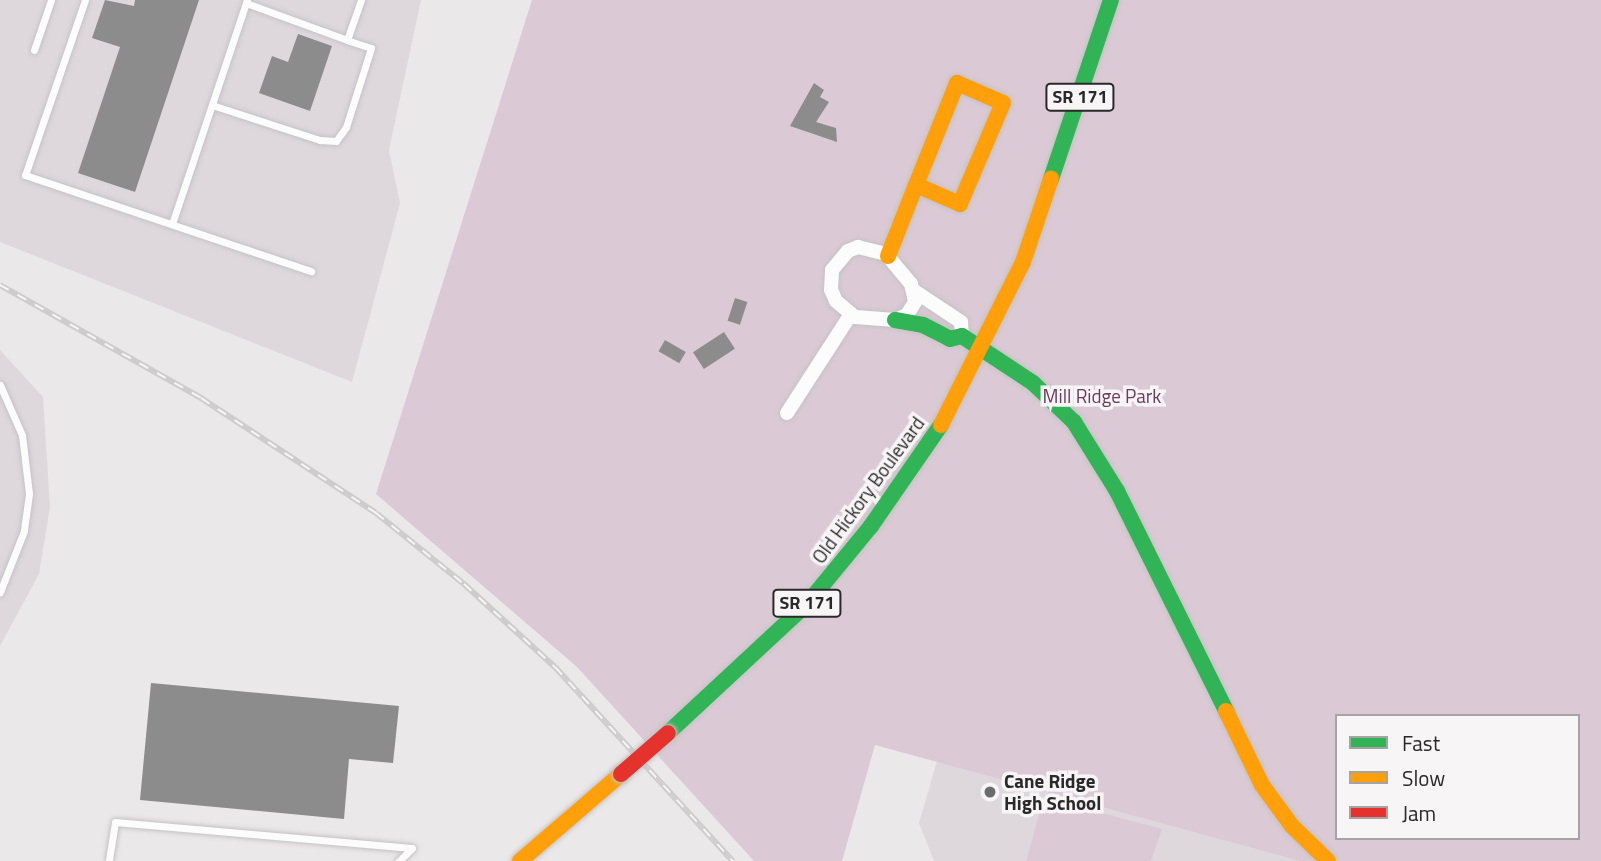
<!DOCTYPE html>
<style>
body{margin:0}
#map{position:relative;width:1601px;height:861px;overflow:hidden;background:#eae8e9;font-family:"Titillium Web",sans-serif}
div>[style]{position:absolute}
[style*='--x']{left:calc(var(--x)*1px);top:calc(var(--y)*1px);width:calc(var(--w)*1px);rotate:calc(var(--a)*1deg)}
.built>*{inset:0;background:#ded8dd}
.green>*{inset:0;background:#dbcad5}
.building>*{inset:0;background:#8d8c8c;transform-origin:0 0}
.roads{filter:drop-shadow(0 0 2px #c5c3c4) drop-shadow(0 0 2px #c5c3c4)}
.lane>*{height:7px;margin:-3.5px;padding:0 3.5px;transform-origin:3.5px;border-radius:3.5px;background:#fcfcfc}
.street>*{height:14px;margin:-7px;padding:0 7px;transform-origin:7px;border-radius:7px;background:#fcfcfc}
.fast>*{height:16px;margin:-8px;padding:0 8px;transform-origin:8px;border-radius:8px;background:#30b455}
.slow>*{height:16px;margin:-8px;padding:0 8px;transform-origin:8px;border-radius:8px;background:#ff9f0a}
.rail>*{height:6px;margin-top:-3px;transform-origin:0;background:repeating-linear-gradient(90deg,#f8f5f7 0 10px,#cecdce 0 20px);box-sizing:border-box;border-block:2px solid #cecdce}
.bridges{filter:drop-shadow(0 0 2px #c5c3c4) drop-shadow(0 0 2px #c5c3c4)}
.jam-bridge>*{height:16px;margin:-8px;padding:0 8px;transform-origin:8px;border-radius:8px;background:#e5322d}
.dots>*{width:19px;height:19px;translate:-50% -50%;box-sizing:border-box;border:4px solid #f8f5f7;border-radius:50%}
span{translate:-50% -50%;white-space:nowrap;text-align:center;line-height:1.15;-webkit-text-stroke:7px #f8f5f7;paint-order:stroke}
.shield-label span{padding:2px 5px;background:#f8f5f7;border:2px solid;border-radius:5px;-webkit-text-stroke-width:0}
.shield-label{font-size:18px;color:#2a292a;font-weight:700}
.park-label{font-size:19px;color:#6c3a5e}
.street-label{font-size:19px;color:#2a292a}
.poi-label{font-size:19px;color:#2a292a;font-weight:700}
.left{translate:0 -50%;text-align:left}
.legend{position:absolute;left:1335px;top:714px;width:245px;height:126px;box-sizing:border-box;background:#f8f5f7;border:2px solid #a6a3a5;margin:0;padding:9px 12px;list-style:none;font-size:21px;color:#2a292a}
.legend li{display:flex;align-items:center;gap:14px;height:35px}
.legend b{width:35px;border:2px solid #a6a3a5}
</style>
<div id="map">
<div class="built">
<i style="clip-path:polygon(0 0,421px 0,389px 150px,400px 203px,352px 382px,0 242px)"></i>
<i style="clip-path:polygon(0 350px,43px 397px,50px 507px,39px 574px,0 646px)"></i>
<i style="clip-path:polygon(937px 761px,1253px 847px,1300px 861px,934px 861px,919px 823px)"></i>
</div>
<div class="green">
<i style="clip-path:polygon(evenodd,532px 0,1601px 0,1601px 861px,1300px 861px,875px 745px,842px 861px,754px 861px,577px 667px,376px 494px,532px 0,1337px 716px,1578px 716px,1578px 838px,1337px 838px,1337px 716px)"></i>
<i style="clip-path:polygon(1050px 799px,1162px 829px,1151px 861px,1026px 861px,1042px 804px)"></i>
</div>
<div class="building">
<i style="clip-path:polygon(105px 0,134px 6px,135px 0,199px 0,135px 192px,78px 173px,120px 47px,92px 38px)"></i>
<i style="clip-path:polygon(298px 34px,332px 46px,310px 111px,259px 93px,272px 56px,288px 62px)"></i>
<i style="clip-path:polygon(814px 83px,824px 90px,820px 97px,829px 102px,816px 122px,836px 128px,837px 142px,790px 126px)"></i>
<i style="left:735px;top:298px;width:13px;height:24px;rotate:18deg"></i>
<i style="left:724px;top:332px;width:20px;height:37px;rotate:57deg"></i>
<i style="left:665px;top:340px;width:24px;height:13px;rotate:30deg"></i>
<i style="clip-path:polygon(151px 683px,399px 706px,393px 763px,349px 759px,344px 819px,140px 800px)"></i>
</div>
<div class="roads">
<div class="lane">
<i style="--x:85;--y:0;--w:185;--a:108.9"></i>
<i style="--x:25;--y:175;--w:302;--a:18.6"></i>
<i style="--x:246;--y:3;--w:108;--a:20.1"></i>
<i style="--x:34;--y:50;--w:53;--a:-71.2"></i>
<i style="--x:212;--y:105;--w:114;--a:18"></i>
<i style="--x:320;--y:140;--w:16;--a:4"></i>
<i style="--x:336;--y:141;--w:17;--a:-54"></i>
<i style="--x:346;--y:127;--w:83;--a:-72.4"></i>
<i style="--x:371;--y:48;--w:25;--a:-162"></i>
<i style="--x:347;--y:40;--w:42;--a:-70.7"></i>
<i style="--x:172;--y:224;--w:236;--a:-71.5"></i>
<i style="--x:0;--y:385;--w:55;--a:66.3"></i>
<i style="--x:22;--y:435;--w:59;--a:83.2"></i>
<i style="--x:29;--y:494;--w:37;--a:98"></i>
<i style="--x:24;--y:531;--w:66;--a:111.5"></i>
<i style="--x:109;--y:860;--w:38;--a:-81"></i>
<i style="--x:115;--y:822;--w:298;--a:5"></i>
<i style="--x:399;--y:861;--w:18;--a:-45"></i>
</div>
<div class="street">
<i style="--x:858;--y:247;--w:29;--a:14"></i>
<i style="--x:886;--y:254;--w:39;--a:50"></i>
<i style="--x:911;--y:284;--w:18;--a:77"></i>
<i style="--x:915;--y:302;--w:15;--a:122"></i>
<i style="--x:907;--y:315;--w:13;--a:157"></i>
<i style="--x:895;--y:320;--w:40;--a:-175.7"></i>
<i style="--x:855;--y:317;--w:25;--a:-140"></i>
<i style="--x:836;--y:301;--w:12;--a:-114"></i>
<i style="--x:831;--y:290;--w:20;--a:-87"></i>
<i style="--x:832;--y:270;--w:25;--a:-50"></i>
<i style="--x:848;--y:251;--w:11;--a:-22"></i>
<i style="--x:913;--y:290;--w:58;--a:33.7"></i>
<i style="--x:961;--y:322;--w:14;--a:86"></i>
<i style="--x:787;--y:413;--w:118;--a:-57.1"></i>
</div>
<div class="fast">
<i style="--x:1051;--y:179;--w:189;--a:-71.5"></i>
<i style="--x:895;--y:320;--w:28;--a:10"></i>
<i style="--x:923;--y:325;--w:30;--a:27"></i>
<i style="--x:950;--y:339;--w:12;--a:-14"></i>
<i style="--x:962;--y:336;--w:85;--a:33.5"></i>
<i style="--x:1033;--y:383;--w:57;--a:43.6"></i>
<i style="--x:1074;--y:422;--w:81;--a:58.1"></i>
<i style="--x:1117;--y:491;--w:246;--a:63.6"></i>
<i style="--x:668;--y:733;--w:190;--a:-42.9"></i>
<i style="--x:807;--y:604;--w:101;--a:-50.6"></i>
<i style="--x:871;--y:526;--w:123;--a:-55.3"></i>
</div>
<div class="slow">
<i style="--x:888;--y:256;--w:76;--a:-68.5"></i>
<i style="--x:916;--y:185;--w:110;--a:-68.1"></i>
<i style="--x:957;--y:83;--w:50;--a:23.5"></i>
<i style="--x:1003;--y:103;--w:110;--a:113.1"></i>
<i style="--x:960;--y:204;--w:48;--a:-156.6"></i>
<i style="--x:941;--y:425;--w:182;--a:-63.3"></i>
<i style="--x:1023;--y:262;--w:88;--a:-71.4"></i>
<i style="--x:1226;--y:711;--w:82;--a:64.1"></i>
<i style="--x:1262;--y:785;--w:51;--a:53.8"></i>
<i style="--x:1292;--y:826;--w:50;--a:44.2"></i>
<i style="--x:520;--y:861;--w:133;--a:-40.7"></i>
</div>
</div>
<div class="rail">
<i style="--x:0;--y:285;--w:231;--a:29.3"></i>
<i style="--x:201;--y:398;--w:209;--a:33.3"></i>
<i style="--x:376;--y:513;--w:113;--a:38.9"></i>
<i style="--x:464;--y:584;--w:123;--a:42.4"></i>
<i style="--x:555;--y:667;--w:263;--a:47.5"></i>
</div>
<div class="bridges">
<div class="jam-bridge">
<i style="--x:621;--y:774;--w:62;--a:-41.1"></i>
</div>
</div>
<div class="dots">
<i style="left:990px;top:792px;background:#6d6c6d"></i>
</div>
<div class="shield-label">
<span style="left:1080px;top:97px">SR 171</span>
<span style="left:807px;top:603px">SR 171</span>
</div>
<div class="park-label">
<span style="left:1102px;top:396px">Mill Ridge Park</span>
</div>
<div class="street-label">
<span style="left:868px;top:490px;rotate:-54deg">Old Hickory Boulevard</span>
</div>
<div class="poi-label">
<span class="left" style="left:1004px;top:792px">Cane Ridge<br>High School</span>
</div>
<ul class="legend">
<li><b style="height:9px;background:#30b455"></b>Fast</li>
<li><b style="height:9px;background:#ff9f0a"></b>Slow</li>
<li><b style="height:9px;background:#e5322d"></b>Jam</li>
</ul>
</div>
